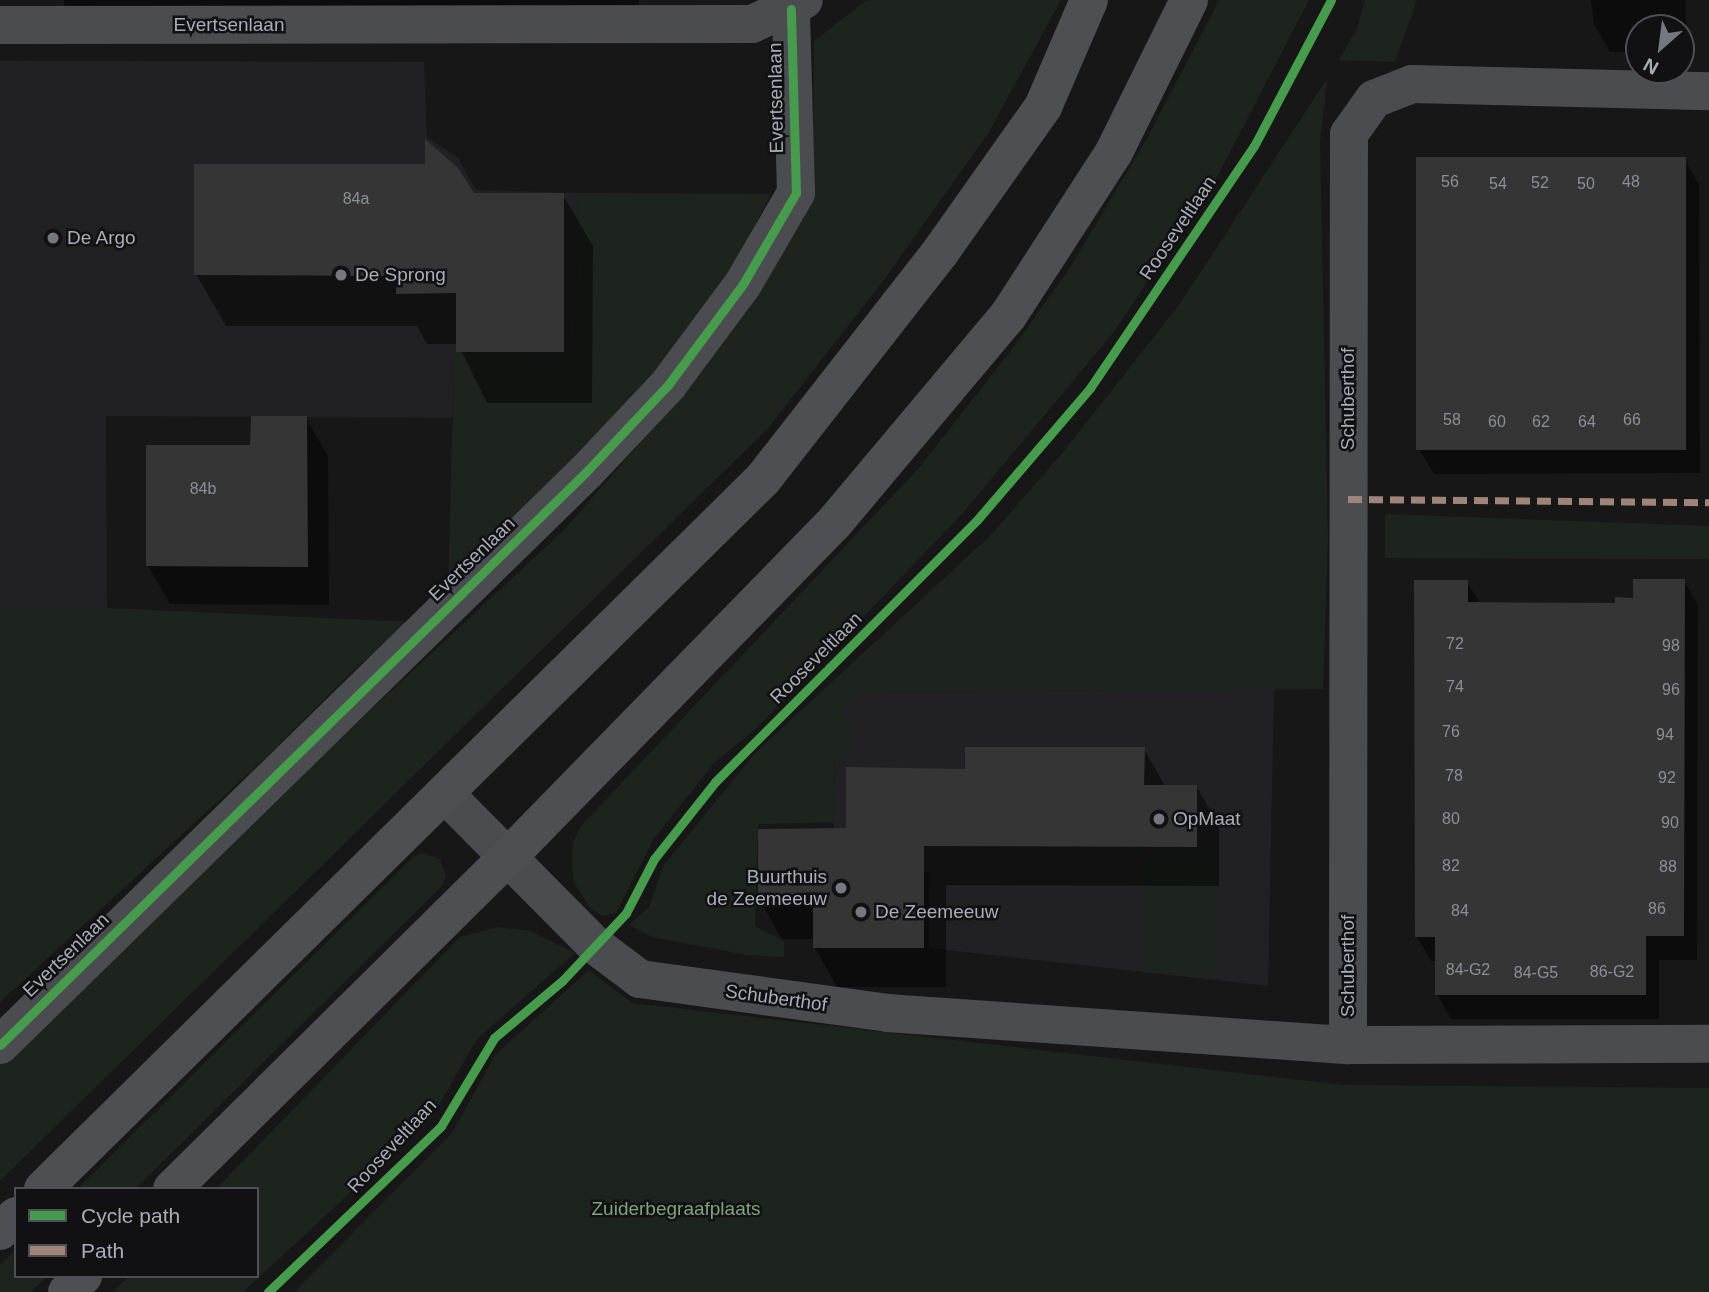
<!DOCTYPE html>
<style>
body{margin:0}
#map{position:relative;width:1709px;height:1292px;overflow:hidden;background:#171717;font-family:Arial,sans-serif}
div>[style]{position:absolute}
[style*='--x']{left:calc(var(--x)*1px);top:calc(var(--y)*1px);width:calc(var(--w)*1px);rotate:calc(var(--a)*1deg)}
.built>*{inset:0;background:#212123}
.green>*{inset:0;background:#1d241e;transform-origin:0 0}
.shadow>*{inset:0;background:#0007;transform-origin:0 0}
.building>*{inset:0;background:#353536;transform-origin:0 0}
.minor>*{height:38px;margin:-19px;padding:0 19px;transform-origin:19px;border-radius:19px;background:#4b4c50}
.major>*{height:38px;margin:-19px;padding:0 19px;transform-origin:19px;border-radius:19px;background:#4d4f52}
.quiet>*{height:7px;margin-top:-3.5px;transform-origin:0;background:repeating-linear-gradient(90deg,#a18479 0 14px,transparent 0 21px)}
.cycleway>*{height:9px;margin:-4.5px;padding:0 4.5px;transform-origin:4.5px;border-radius:4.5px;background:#469c4c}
.dots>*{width:19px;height:19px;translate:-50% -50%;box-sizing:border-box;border:4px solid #111113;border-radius:50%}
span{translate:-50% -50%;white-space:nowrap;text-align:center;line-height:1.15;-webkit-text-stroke:5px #111113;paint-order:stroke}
.number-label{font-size:16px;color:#8b8f98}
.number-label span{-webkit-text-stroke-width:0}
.street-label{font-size:19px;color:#a8adb8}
.poi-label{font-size:19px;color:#a8adb8}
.left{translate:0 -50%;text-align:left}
.right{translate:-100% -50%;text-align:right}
.park-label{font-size:19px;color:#7fa381}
.legend{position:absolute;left:14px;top:1187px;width:245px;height:91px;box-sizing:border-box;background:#111113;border:2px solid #4d4f55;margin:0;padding:9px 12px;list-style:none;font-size:21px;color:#a8adb8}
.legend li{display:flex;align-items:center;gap:14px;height:35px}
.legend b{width:35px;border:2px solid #4d4f55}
.north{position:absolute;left:1625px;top:14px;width:70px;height:70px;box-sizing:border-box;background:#111113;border:2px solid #4d4f55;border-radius:50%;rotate:208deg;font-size:19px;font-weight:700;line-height:28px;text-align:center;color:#a8adb8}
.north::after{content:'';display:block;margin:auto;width:24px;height:32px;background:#757880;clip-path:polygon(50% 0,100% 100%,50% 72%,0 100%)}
</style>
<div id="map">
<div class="built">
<i style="clip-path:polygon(0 61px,424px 62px,427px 137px,458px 158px,476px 190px,578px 193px,575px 357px,454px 356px,452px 418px,106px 416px,107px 608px,0 608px)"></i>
<i style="clip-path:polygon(1274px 689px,1268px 986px,929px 948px,930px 872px,842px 871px,833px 822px,835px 757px,850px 758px,841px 710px,857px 692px)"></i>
</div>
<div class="green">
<i style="clip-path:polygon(867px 0,1061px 0,989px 132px,884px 280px,768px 428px,0 1181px,0 1055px,564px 530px,704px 369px,813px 196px,814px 41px)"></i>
<i style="clip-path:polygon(1219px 0,1309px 0,1215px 181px,1113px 333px,963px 513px,759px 726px,714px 763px,653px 840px,616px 913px,603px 916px,590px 908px,574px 882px,572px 862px,573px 842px,581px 826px,919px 468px,1010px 352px,1071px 266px,1149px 135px)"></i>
<i style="clip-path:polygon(1365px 0,1417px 0,1395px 62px,1339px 60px,1357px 29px)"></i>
<i style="clip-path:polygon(1327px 79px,1320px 142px,1328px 539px,1323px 689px,857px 692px,841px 710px,853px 721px,851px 758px,835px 758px,833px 822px,758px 824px,755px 926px,784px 941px,784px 957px,747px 955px,652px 937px,629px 925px,649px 907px,664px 865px,756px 752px,991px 535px,1064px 451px,1179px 305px)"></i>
<i style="clip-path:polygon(578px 193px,771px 194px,735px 264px,686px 335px,571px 470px,448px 597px,454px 356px,575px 357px)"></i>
<i style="clip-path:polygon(1385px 514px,1709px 526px,1709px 559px,1385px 558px)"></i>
<i style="clip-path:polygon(0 608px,107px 608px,414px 622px,361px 663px,267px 756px,0 1002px)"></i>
<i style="clip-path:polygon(422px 853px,440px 859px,446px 876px,443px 885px,135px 1189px,77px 1189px,413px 857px)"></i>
<i style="left:1146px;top:855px;width:71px;height:118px;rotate:1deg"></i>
<i style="clip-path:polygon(498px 927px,531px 931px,575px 953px,477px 1039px,432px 1117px,243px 1292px,113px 1292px,129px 1276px,257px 1276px,257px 1189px,216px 1189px,460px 937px)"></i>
<i style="clip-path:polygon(589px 970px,632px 1003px,1344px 1085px,1709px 1088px,1709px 1292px,294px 1292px,452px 1133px,495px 1055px)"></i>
<i style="clip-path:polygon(16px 1249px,16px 1276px,47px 1276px,31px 1292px,0 1292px,0 1265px)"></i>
</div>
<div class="shadow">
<i style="left:64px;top:0;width:575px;height:29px"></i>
<i style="clip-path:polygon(1591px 0,1686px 0,1686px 31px,1639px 28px,1639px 52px,1610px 52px,1594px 24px)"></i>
<i style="clip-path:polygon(1685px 160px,1699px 185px,1700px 473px,1434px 474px,1419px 449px)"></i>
<i style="clip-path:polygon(473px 194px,563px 195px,593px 246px,592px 403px,487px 403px,458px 344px,427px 344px,417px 326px,226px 326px,196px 274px)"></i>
<i style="clip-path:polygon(306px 418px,328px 456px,329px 605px,170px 604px,148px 566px,252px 446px)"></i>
<i style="clip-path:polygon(1684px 581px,1698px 605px,1697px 960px,1659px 960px,1659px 1019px,1451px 1019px,1437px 994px,1437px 961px,1431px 961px,1417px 936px,1467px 582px,1480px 603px,1617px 605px)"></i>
<i style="clip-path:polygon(1144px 749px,1165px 786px,1196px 786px,1219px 825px,1219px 886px,946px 885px,946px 987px,837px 987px,815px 948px,815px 939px,782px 939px,760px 900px,847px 830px,966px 770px)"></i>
</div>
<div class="building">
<i style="clip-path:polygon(425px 139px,458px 168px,474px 193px,564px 193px,564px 352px,456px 352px,456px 293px,396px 294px,396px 276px,194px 275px,194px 164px,425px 164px)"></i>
<i style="left:1416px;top:157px;width:270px;height:293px"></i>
<i style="clip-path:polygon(251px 416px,307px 416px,308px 567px,146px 566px,146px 445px,250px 445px)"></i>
<i style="clip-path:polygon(1633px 579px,1685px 579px,1684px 936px,1646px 936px,1646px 995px,1435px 995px,1435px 937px,1415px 937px,1414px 580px,1468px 580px,1468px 602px,1615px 603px,1615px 597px,1633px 598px)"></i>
<i style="clip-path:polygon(965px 747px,1145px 747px,1144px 785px,1197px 785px,1197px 847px,924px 846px,924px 948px,813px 948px,813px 901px,758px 901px,758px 829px,846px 828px,846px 767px,965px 769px)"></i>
</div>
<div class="minor">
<i style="--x:0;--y:25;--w:752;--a:-0.08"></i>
<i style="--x:752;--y:24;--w:57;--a:-24.8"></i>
<i style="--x:445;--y:794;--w:214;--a:45.2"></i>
<i style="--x:596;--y:946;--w:55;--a:36.9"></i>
<i style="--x:640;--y:979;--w:249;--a:7.8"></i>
<i style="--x:887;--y:1013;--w:462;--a:4"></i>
<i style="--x:1348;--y:1045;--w:361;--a:-0.2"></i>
<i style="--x:0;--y:1045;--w:820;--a:-44.36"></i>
<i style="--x:586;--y:472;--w:120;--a:-46.7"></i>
<i style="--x:668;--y:385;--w:126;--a:-53.4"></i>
<i style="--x:743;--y:284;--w:105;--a:-59.8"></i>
<i style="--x:796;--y:193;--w:184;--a:-91.6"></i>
<i style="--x:1348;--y:1045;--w:911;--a:-89.94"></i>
<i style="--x:1349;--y:134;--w:43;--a:-54.5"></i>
<i style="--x:1374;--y:99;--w:41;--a:-21.5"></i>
<i style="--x:1412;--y:84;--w:297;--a:1.4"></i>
</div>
<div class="major">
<i style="--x:43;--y:1189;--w:1011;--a:-44.6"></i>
<i style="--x:763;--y:479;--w:289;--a:-52"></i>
<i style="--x:941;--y:251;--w:176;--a:-54.7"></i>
<i style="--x:1043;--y:107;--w:116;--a:-66.7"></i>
<i style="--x:172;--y:1189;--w:471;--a:-44.7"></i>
<i style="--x:507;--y:858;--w:468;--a:-45.7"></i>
<i style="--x:834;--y:523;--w:270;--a:-50"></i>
<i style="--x:1008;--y:316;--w:195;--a:-57.1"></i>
<i style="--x:1114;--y:152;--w:169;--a:-63.7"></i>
<i style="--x:0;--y:1231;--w:22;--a:-43"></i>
<i style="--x:67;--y:1292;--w:23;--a:-45"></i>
</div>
<div class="quiet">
<i style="--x:1348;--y:499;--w:361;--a:0.5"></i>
</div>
<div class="cycleway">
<i style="--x:0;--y:1045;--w:820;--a:-44.36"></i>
<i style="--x:586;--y:472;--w:120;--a:-46.7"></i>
<i style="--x:668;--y:385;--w:126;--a:-53.4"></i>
<i style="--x:743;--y:284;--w:105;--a:-59.8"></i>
<i style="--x:796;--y:193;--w:184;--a:-91.6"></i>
<i style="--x:268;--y:1292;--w:240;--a:-43.8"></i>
<i style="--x:441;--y:1126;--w:103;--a:-58.9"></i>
<i style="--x:494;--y:1038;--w:89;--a:-40"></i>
<i style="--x:562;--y:981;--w:93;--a:-46.7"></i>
<i style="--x:626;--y:913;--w:61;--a:-62.6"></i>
<i style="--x:654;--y:859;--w:98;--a:-51.6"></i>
<i style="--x:715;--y:782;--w:371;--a:-45"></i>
<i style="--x:977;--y:520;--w:174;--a:-49.4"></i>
<i style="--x:1090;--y:388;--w:292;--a:-55.9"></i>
<i style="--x:1254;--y:146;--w:165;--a:-62.2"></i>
</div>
<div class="dots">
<i style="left:53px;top:238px;background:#757880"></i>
<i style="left:341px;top:275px;background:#757880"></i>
<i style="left:1159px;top:819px;background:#757880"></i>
<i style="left:841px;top:888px;background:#757880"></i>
<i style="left:861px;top:912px;background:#757880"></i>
</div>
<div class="number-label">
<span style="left:1450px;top:182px">56</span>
<span style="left:1631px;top:182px">48</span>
<span style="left:1540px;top:183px">52</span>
<span style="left:1498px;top:184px">54</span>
<span style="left:1586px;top:184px">50</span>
<span style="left:356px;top:199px">84a</span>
<span style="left:1452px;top:420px">58</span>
<span style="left:1632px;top:420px">66</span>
<span style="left:1497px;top:422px">60</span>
<span style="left:1541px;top:422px">62</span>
<span style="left:1587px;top:422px">64</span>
<span style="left:203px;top:489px">84b</span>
<span style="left:1455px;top:644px">72</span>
<span style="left:1671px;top:646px">98</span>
<span style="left:1455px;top:687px">74</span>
<span style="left:1671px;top:690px">96</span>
<span style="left:1451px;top:732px">76</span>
<span style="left:1665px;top:735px">94</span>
<span style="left:1454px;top:776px">78</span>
<span style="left:1667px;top:778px">92</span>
<span style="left:1451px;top:819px">80</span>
<span style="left:1670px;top:823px">90</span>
<span style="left:1451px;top:866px">82</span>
<span style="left:1668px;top:867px">88</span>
<span style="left:1657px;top:909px">86</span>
<span style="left:1460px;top:911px">84</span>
<span style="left:1468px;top:970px">84-G2</span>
<span style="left:1612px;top:972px">86-G2</span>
<span style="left:1536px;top:973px">84-G5</span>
</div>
<div class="street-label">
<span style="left:229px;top:25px">Evertsenlaan</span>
<span style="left:776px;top:98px;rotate:-91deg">Evertsenlaan</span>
<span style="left:1178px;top:228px;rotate:-56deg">Rooseveltlaan</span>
<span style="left:1348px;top:399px;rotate:-90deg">Schuberthof</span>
<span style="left:472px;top:559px;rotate:-44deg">Evertsenlaan</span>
<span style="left:816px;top:658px;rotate:-45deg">Rooseveltlaan</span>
<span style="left:66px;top:955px;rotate:-44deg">Evertsenlaan</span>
<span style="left:1348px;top:966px;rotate:-90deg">Schuberthof</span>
<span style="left:776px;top:998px;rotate:8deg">Schuberthof</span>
<span style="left:392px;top:1146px;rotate:-47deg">Rooseveltlaan</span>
</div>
<div class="poi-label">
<span class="left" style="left:67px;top:238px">De Argo</span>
<span class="left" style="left:355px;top:275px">De Sprong</span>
<span class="left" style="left:1173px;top:819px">OpMaat</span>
<span class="right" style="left:827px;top:888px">Buurthuis<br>de Zeemeeuw</span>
<span class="left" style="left:875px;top:912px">De Zeemeeuw</span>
</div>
<div class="park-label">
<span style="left:676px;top:1209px">Zuiderbegraafplaats</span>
</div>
<ul class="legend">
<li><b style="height:9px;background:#469c4c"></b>Cycle path</li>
<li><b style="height:9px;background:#a18479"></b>Path</li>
</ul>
<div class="north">N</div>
</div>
